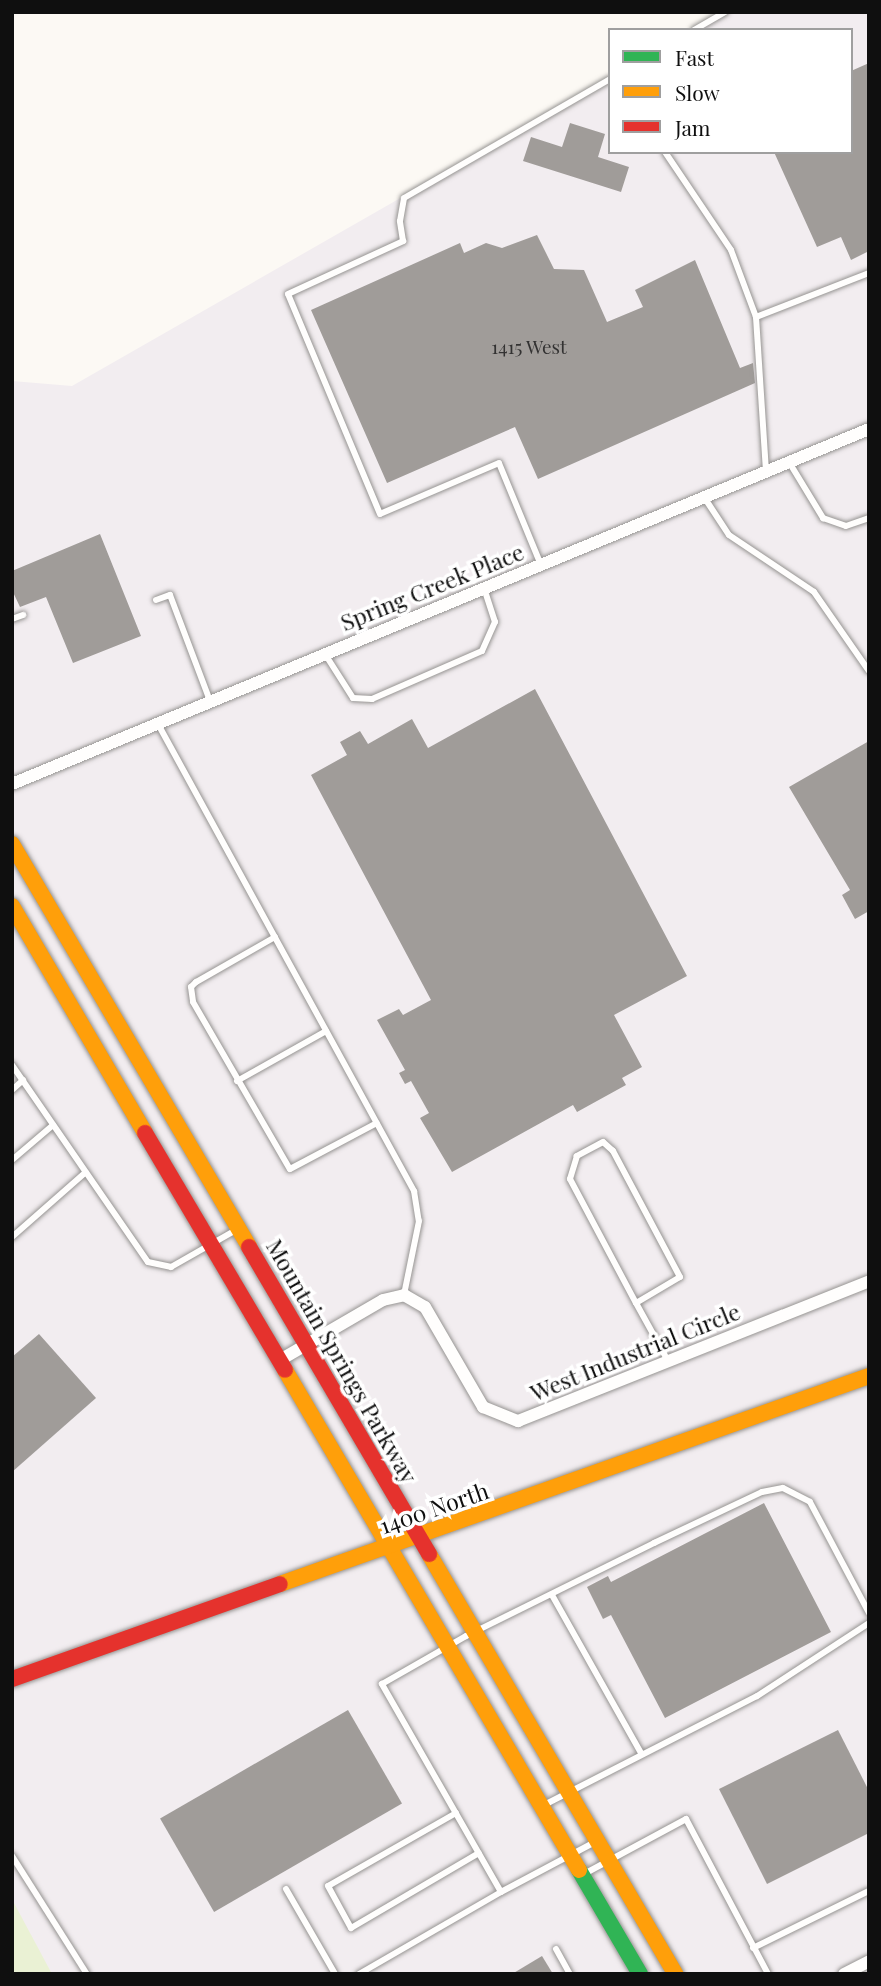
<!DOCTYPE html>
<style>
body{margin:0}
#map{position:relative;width:881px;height:1986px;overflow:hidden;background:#fcf9f4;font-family:"Playfair Display",serif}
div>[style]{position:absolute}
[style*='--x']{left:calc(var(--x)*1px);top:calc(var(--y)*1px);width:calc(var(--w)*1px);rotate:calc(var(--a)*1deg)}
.industrial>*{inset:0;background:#f2edf0}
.green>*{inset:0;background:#eaf1d4}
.building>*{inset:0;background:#a09c99;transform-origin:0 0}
.roads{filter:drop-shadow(0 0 2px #969492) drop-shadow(0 0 2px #969492)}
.lane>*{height:6px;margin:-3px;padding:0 3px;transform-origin:3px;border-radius:3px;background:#fffefd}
.street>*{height:12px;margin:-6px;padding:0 6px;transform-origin:6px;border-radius:6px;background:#fffefd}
.fast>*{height:16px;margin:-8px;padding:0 8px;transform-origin:8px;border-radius:8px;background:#30b455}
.slow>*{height:16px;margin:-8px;padding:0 8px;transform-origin:8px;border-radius:8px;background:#ff9f0a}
.jam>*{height:16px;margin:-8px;padding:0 8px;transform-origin:8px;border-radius:8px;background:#e5322d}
span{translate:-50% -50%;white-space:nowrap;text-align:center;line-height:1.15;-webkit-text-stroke:7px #fff;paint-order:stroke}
.number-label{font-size:19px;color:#333232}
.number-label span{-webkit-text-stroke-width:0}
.street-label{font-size:23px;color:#0f0f0f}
.frame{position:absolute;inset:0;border:14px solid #0f0f0f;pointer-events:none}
.legend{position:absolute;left:608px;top:28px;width:245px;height:126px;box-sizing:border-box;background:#fff;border:2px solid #9f9f9f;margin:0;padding:9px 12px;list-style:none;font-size:21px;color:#0f0f0f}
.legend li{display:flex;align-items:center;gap:14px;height:35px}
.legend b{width:35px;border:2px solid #9f9f9f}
</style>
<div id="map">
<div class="industrial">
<i style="clip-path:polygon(725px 12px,869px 12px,869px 1974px,12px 1974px,12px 381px,72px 386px,610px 78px,610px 152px,851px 152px,851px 30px,694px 30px)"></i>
</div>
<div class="green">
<i style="clip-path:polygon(12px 1901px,14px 1903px,52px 1974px,12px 1974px)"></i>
</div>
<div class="building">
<i style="clip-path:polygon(869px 63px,869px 251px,851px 260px,841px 237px,817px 247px,774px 152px,851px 152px,851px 71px)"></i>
<i style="clip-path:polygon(570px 123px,605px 134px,598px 157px,629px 167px,621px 192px,523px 161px,531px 137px,562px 147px)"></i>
<i style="clip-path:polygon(537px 235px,554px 269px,584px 270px,607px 322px,643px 307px,635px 290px,695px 260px,740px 368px,753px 363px,755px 383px,538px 479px,515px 427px,387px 483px,311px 310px,460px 243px,464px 253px,486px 243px,502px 248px)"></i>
<i style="clip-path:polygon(100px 534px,141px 636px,73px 663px,46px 597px,20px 607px,12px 590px,12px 571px)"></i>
<i style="clip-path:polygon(535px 689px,687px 976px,614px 1015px,642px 1067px,622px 1078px,626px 1085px,577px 1112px,573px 1105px,452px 1172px,420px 1118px,429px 1113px,411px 1081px,405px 1084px,399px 1073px,405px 1070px,377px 1020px,399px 1009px,403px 1015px,431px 1000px,311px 775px,347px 755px,340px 742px,360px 731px,368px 744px,412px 719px,428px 748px)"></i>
<i style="clip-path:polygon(869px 741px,869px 911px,855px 919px,842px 895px,850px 890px,789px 787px)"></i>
<i style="clip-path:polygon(39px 1334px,96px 1398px,12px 1472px,12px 1357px)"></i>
<i style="clip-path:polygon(764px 1503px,831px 1632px,665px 1718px,611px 1615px,603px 1619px,587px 1587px,608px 1576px,611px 1582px)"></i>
<i style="left:348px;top:1710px;width:108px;height:217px;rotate:60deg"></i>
<i style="clip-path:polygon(838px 1730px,869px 1791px,869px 1833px,767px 1884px,719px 1789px)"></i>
<i style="clip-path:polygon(542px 1956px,553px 1974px,512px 1974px)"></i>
</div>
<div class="roads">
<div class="lane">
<i style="--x:694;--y:30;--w:36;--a:-30"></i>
<i style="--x:665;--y:152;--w:118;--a:56"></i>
<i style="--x:731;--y:250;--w:72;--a:69.5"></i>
<i style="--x:756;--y:317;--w:155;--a:86.3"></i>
<i style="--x:756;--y:317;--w:121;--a:-21.3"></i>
<i style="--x:789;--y:462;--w:66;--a:58.7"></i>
<i style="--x:823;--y:518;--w:24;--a:19"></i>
<i style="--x:846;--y:526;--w:24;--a:-19"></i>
<i style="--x:704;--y:497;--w:45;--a:56.7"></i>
<i style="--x:729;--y:535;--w:102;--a:33.8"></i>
<i style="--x:814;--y:592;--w:96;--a:55.2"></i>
<i style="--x:541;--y:565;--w:110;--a:-112.4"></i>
<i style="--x:499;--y:463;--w:129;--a:156.8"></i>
<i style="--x:380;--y:514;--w:238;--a:-112.7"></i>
<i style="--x:288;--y:294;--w:127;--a:-24.7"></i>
<i style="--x:403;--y:241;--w:20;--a:-99"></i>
<i style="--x:400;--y:221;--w:23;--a:-80"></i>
<i style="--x:404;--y:198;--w:238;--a:-30"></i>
<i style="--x:156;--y:600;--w:15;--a:-20"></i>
<i style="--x:170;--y:595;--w:113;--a:69.3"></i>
<i style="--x:12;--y:619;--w:12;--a:-20"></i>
<i style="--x:325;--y:654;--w:52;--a:57.5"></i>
<i style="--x:353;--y:698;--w:19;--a:3"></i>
<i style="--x:372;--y:699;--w:120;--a:-23.6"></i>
<i style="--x:482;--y:651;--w:32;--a:-66"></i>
<i style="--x:495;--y:622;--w:36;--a:-108"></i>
<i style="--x:158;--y:724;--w:533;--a:61.27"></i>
<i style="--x:414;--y:1191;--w:30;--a:81"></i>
<i style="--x:419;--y:1221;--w:76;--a:101.5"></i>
<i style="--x:275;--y:937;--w:91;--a:150.3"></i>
<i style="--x:196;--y:982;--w:7;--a:135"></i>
<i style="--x:191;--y:987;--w:15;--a:82"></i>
<i style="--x:193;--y:1002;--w:193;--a:59.9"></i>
<i style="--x:290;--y:1169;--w:98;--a:-27.9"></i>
<i style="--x:12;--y:1065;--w:239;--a:55.4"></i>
<i style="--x:148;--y:1262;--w:24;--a:12"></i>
<i style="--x:171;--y:1267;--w:75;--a:-29.6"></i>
<i style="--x:237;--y:1081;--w:102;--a:-29.3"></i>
<i style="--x:12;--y:1090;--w:15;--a:-42"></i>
<i style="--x:12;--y:1160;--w:54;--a:-40.5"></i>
<i style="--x:12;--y:1237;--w:98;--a:-41.3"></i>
<i style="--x:636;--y:1303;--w:51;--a:-30.6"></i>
<i style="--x:680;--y:1277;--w:143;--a:-118"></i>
<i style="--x:613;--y:1151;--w:13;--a:-138"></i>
<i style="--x:603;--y:1142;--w:30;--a:152"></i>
<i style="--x:577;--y:1156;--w:24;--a:107"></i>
<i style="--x:570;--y:1179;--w:140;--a:62"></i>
<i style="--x:636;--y:1303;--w:66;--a:61.1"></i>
<i style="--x:552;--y:1595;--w:181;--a:60.6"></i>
<i style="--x:544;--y:1805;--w:239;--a:-27.1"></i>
<i style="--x:757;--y:1696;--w:134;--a:-33.1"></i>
<i style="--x:456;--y:1813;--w:147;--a:150.3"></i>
<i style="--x:328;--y:1886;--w:48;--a:61.3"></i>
<i style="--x:351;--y:1928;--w:148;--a:-30.4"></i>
<i style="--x:595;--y:1842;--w:106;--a:152"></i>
<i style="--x:501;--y:1892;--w:240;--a:-119.8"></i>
<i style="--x:382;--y:1684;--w:97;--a:-29.7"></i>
<i style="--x:466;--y:1636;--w:210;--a:-26.3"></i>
<i style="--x:654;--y:1543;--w:119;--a:-25.3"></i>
<i style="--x:762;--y:1492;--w:21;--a:-11"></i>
<i style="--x:783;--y:1488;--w:30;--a:27"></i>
<i style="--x:810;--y:1502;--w:126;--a:62"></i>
<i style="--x:12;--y:1856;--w:140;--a:57.6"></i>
<i style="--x:584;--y:1874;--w:116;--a:-28.3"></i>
<i style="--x:686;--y:1819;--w:175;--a:62.1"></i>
<i style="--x:286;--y:1889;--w:98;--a:60"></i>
<i style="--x:753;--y:1948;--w:129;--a:-26.2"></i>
<i style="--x:556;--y:1949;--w:29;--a:61"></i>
<i style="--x:359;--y:1974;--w:164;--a:-30"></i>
</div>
<div class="street">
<i style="--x:12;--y:784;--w:928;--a:-22.5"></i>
<i style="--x:280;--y:1360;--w:119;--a:-30.2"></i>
<i style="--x:383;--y:1300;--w:22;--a:-13"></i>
<i style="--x:404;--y:1295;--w:24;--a:30"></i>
<i style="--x:425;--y:1307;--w:116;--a:59.9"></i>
<i style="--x:483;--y:1407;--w:38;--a:22"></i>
<i style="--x:518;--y:1421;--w:378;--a:-21.7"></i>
<i style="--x:844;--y:1974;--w:28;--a:-27"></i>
</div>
<div class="fast">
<i style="--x:579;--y:1870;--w:121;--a:59.6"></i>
</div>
<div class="slow">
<i style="--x:12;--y:844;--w:468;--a:59.5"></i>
<i style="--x:12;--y:906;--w:263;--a:59.6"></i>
<i style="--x:285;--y:1370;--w:580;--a:59.54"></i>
<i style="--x:429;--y:1554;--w:487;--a:59.6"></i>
<i style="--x:280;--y:1584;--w:625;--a:-19.45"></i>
</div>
<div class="jam">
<i style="--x:145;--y:1133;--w:275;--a:59.4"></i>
<i style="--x:249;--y:1247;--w:356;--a:59.6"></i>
<i style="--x:12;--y:1679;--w:284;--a:-19.5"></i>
</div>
</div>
<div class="number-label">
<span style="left:529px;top:347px">1415 West</span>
</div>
<div class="street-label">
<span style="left:432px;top:587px;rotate:-22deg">Spring Creek Place</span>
<span style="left:635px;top:1352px;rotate:-22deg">West Industrial Circle</span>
<span style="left:342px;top:1361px;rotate:60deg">Mountain Springs Parkway</span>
<span style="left:434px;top:1508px;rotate:-19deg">1400 North</span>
</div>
<div class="frame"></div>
<ul class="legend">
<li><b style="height:9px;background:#30b455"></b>Fast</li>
<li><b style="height:9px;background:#ff9f0a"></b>Slow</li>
<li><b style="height:9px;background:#e5322d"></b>Jam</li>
</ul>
</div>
